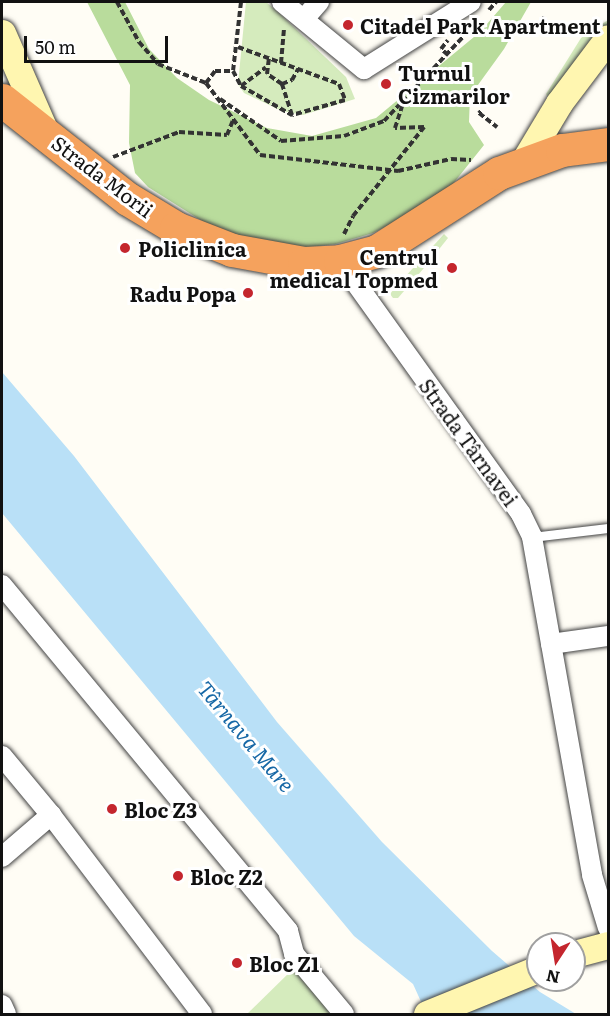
<!DOCTYPE html>
<meta charset="utf-8">
<style>
body{margin:0}
#map{position:relative;width:610px;height:1016px;overflow:hidden;background:#fffdf5;font-family:Literata,serif}
div>[style]{position:absolute}
[style*='--x']{left:calc(var(--x)*1px);top:calc(var(--y)*1px);width:calc(var(--w)*1px);rotate:calc(var(--a)*1deg)}
.green>*{inset:0;background:#d5ebbd}
.forest>*{inset:0;background:#b9dc9c}
.water>*{inset:0;background:#b9e0f7}
.path>*{height:4px;margin-top:-2px;transform-origin:0;background:repeating-linear-gradient(90deg,#333 0 6px,transparent 0 9px)}
.roads{filter:drop-shadow(0 0 2px #444) drop-shadow(0 0 2px #444)}
.lane>*{height:9px;margin:-4.5px;padding:0 4.5px;transform-origin:4.5px;border-radius:4.5px;background:#fff}
.street>*{height:20px;margin:-10px;padding:0 10px;transform-origin:10px;border-radius:10px;background:#fff}
.secondary>*{height:27px;margin:-13.5px;padding:0 13.5px;transform-origin:13.5px;border-radius:13.5px;background:#fff6b0}
.highway>*{height:33px;margin:-16.5px;padding:0 16.5px;transform-origin:16.5px;border-radius:16.5px;background:#f5a25d}
.dots>*{width:16px;height:16px;translate:-50% -50%;box-sizing:border-box;border:3px solid #fff;border-radius:50%}
span{translate:-50% -50%;white-space:nowrap;text-align:center;line-height:1.15;-webkit-text-stroke:6px #fff;paint-order:stroke}
.poi-label{font-size:20px;color:#111;font-weight:700}
.left{translate:0 -50%;text-align:left}
.right{translate:-100% -50%;text-align:right}
.street-label{font-size:20px;color:#111}
.water-label{font-size:21px;color:#1768a6;font-style:italic}
.frame{position:absolute;inset:0;border:3px solid #111;pointer-events:none}
.north{position:absolute;left:526px;top:932px;width:60px;height:60px;box-sizing:border-box;background:#fff;border:2px solid #a0a0a0;border-radius:50%;rotate:192deg;font-size:16px;font-weight:700;line-height:24px;text-align:center;color:#111}
.north::after{content:'';display:block;margin:auto;width:21px;height:27px;background:#c4262e;clip-path:polygon(50% 0,100% 100%,50% 72%,0 100%)}
.scale{position:absolute;left:24px;top:36px;width:144px;height:27px;box-sizing:border-box;border:3px solid #111;border-top:0;padding-left:8px;font-size:18px;line-height:21px;white-space:nowrap;color:#111;-webkit-text-stroke:4px #fff;paint-order:stroke}
</style>
<div id="map">
<div class="green">
<i style="clip-path:polygon(246px 2px,266px 2px,279px 13px,346px 77px,355px 99px,303px 115px,282px 111px,244px 93px,238px 84px)"></i>
<i style="clip-path:polygon(608px 20px,608px 30px,549px 99px,546px 94px,581px 38px)"></i>
<i style="clip-path:polygon(444px 234px,448px 238px,424px 268px,398px 298px,393px 298px,390px 294px,394px 289px)"></i>
<i style="clip-path:polygon(295px 967px,344px 1014px,247px 1014px)"></i>
</div>
<div class="forest">
<i style="clip-path:polygon(87px 2px,125px 2px,149px 49px,177px 78px,209px 100px,267px 128px,312px 136px,376px 118px,480px 32px,506px 2px,531px 2px,504px 49px,470px 96px,469px 122px,484px 145px,440px 200px,373px 233px,336px 244px,292px 249px,218px 231px,148px 187px,135px 173px,129px 143px,130px 85px)"></i>
</div>
<div class="water">
<i style="clip-path:polygon(2px 372px,74px 456px,277px 722px,382px 842px,492px 951px,540px 992px,576px 1014px,432px 1014px,423px 1006px,413px 984px,354px 936px,2px 513px)"></i>
</div>
<div class="path">
<i style="--x:117;--y:2;--w:46;--a:61.2"></i>
<i style="--x:139;--y:42;--w:29;--a:49"></i>
<i style="--x:158;--y:64;--w:52;--a:21.6"></i>
<i style="--x:206;--y:83;--w:90;--a:53.1"></i>
<i style="--x:260;--y:155;--w:139;--a:6.6"></i>
<i style="--x:398;--y:171;--w:54;--a:-12.8"></i>
<i style="--x:451;--y:159;--w:20;--a:3"></i>
<i style="--x:241;--y:2;--w:69;--a:96.6"></i>
<i style="--x:233;--y:71;--w:17;--a:62"></i>
<i style="--x:241;--y:86;--w:59;--a:29.6"></i>
<i style="--x:489;--y:10;--w:11;--a:-49"></i>
<i style="--x:540;--y:28;--w:12;--a:-70"></i>
<i style="--x:238;--y:47;--w:108;--a:20.1"></i>
<i style="--x:339;--y:84;--w:17;--a:69"></i>
<i style="--x:345;--y:100;--w:55;--a:164.2"></i>
<i style="--x:292;--y:115;--w:33;--a:-108"></i>
<i style="--x:282;--y:84;--w:18;--a:-146"></i>
<i style="--x:267;--y:74;--w:16;--a:-83"></i>
<i style="--x:448;--y:55;--w:9;--a:-139"></i>
<i style="--x:441;--y:49;--w:11;--a:-52"></i>
<i style="--x:281;--y:63;--w:35;--a:-85"></i>
<i style="--x:206;--y:83;--w:15;--a:-53"></i>
<i style="--x:215;--y:71;--w:18;--a:0"></i>
<i style="--x:282;--y:84;--w:11;--a:-22"></i>
<i style="--x:292;--y:80;--w:13;--a:-61"></i>
<i style="--x:241;--y:86;--w:31;--a:-37"></i>
<i style="--x:490;--y:95;--w:10;--a:37"></i>
<i style="--x:220;--y:99;--w:74;--a:34.5"></i>
<i style="--x:281;--y:141;--w:63;--a:-4.5"></i>
<i style="--x:344;--y:136;--w:43;--a:-20.6"></i>
<i style="--x:384;--y:121;--w:136;--a:-46.8"></i>
<i style="--x:481;--y:111;--w:3;--a:135"></i>
<i style="--x:479;--y:113;--w:23;--a:38"></i>
<i style="--x:113;--y:157;--w:71;--a:-20.7"></i>
<i style="--x:179;--y:132;--w:48;--a:3.6"></i>
<i style="--x:227;--y:135;--w:16;--a:-68"></i>
<i style="--x:344;--y:234;--w:20;--a:-63"></i>
<i style="--x:353;--y:216;--w:114;--a:-51.4"></i>
<i style="--x:424;--y:127;--w:29;--a:178"></i>
<i style="--x:395;--y:128;--w:25;--a:-72"></i>
</div>
<div class="roads">
<div class="lane">
<i style="--x:532;--y:537;--w:76;--a:-6.8"></i>
</div>
<div class="street">
<i style="--x:282;--y:2;--w:106;--a:39.3"></i>
<i style="--x:364;--y:69;--w:126;--a:-32.1"></i>
<i style="--x:304;--y:19;--w:23;--a:-49"></i>
<i style="--x:340;--y:261;--w:311;--a:54.4"></i>
<i style="--x:521;--y:514;--w:25;--a:64"></i>
<i style="--x:532;--y:537;--w:343;--a:79.9"></i>
<i style="--x:592;--y:875;--w:55;--a:73.2"></i>
<i style="--x:2;--y:585;--w:449;--a:50.4"></i>
<i style="--x:288;--y:931;--w:24;--a:75"></i>
<i style="--x:294;--y:954;--w:78;--a:50.2"></i>
<i style="--x:551;--y:644;--w:58;--a:-8"></i>
<i style="--x:2;--y:756;--w:77;--a:50.3"></i>
<i style="--x:51;--y:815;--w:250;--a:52.8"></i>
<i style="--x:2;--y:857;--w:65;--a:-40.6"></i>
<i style="--x:2;--y:1005;--w:10;--a:66"></i>
</div>
<div class="secondary">
<i style="--x:2;--y:33;--w:112;--a:66.4"></i>
<i style="--x:523;--y:163;--w:70;--a:-59"></i>
<i style="--x:559;--y:103;--w:81;--a:-53"></i>
<i style="--x:574;--y:954;--w:35;--a:-15"></i>
<i style="--x:427;--y:1014;--w:120;--a:-22.1"></i>
</div>
<div class="highway">
<i style="--x:2;--y:100;--w:160;--a:38.2"></i>
<i style="--x:128;--y:199;--w:56;--a:31.1"></i>
<i style="--x:176;--y:228;--w:60;--a:21.4"></i>
<i style="--x:232;--y:250;--w:73;--a:10.2"></i>
<i style="--x:304;--y:263;--w:36;--a:-3"></i>
<i style="--x:340;--y:261;--w:38;--a:-15"></i>
<i style="--x:377;--y:251;--w:145;--a:-32.6"></i>
<i style="--x:499;--y:173;--w:67;--a:-20.1"></i>
<i style="--x:562;--y:150;--w:46;--a:-7.4"></i>
</div>
</div>
<div class="dots">
<i style="left:348px;top:25px;background:#c4262e"></i>
<i style="left:386px;top:84px;background:#c4262e"></i>
<i style="left:125px;top:248px;background:#c4262e"></i>
<i style="left:452px;top:268px;background:#c4262e"></i>
<i style="left:248px;top:293px;background:#c4262e"></i>
<i style="left:112px;top:809px;background:#c4262e"></i>
<i style="left:178px;top:876px;background:#c4262e"></i>
<i style="left:237px;top:963px;background:#c4262e"></i>
</div>
<div class="poi-label">
<span class="left" style="left:360px;top:25px">Citadel Park Apartment</span>
<span class="left" style="left:398px;top:84px">Turnul<br>Cizmarilor</span>
<span class="left" style="left:138px;top:248px">Policlinica</span>
<span class="right" style="left:438px;top:268px">Centrul<br>medical Topmed</span>
<span class="right" style="left:236px;top:293px">Radu Popa</span>
<span class="left" style="left:124px;top:809px">Bloc Z3</span>
<span class="left" style="left:190px;top:876px">Bloc Z2</span>
<span class="left" style="left:249px;top:963px">Bloc Z1</span>
</div>
<div class="street-label">
<span style="left:103px;top:176px;rotate:37deg">Strada Morii</span>
<span style="left:469px;top:442px;rotate:54deg">Strada Târnavei</span>
</div>
<div class="water-label">
<span style="left:247px;top:736px;rotate:50deg">Târnava Mare</span>
</div>
<div class="frame"></div>
<div class="north">N</div>
<div class="scale">50 m</div>
</div>
